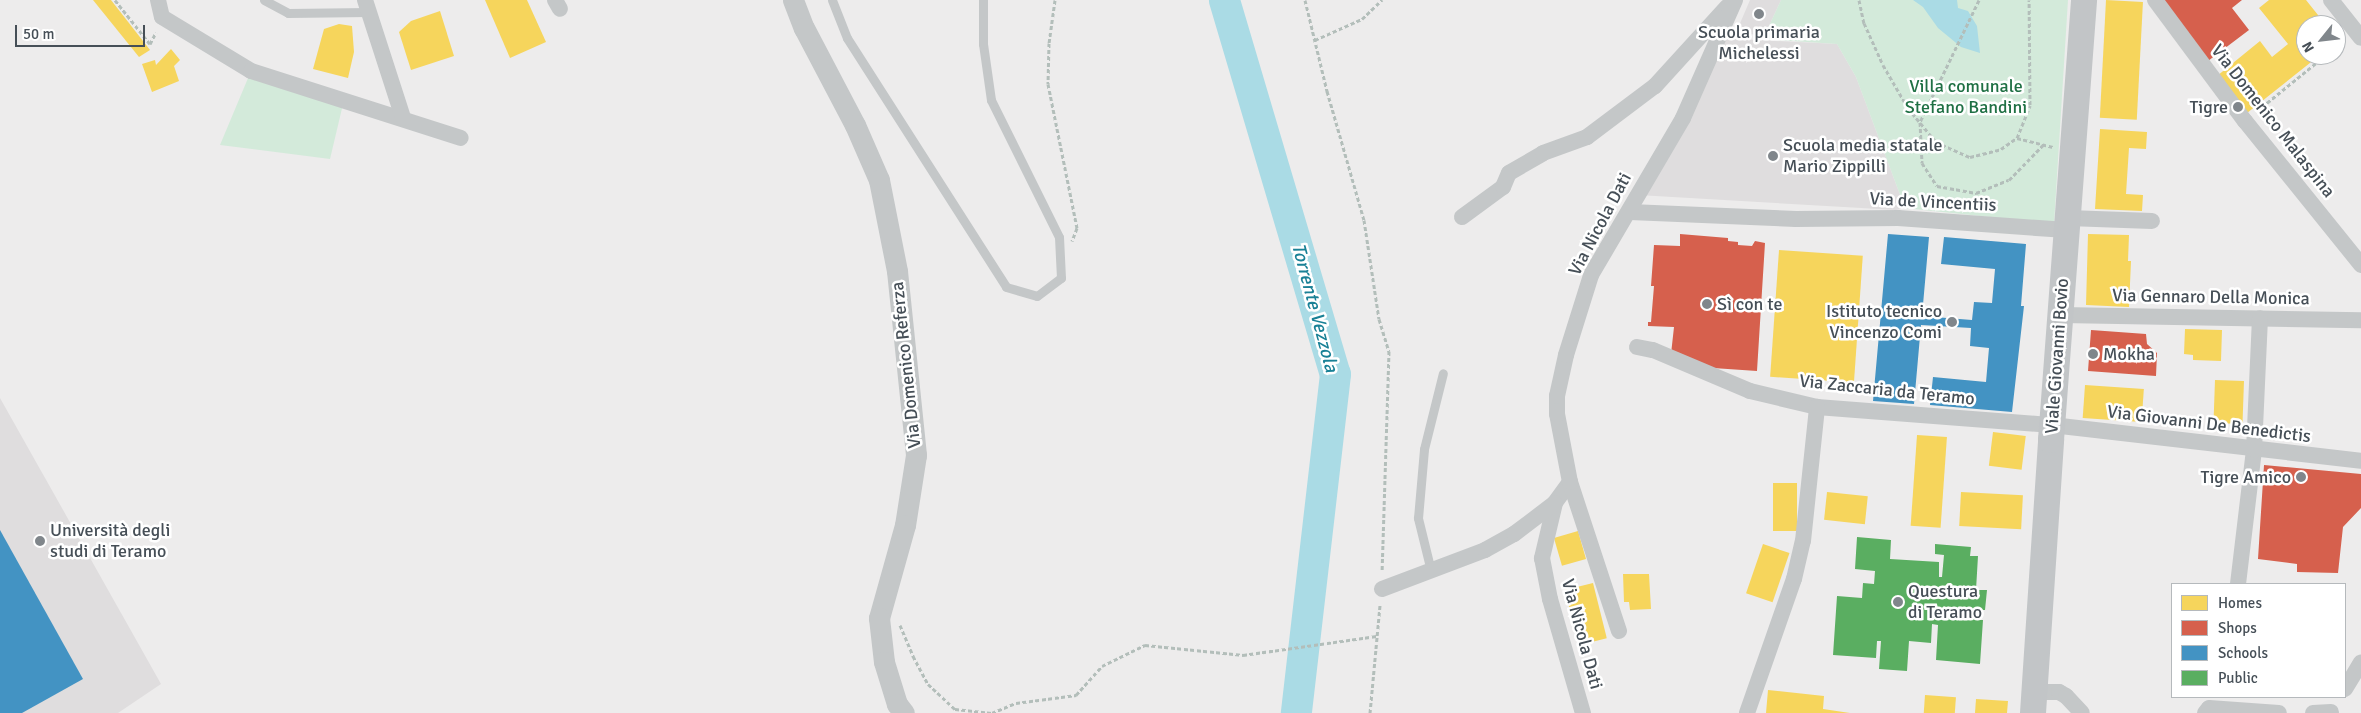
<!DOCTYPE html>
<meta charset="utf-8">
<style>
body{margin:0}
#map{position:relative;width:2361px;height:713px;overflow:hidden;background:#edecec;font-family:Signika,sans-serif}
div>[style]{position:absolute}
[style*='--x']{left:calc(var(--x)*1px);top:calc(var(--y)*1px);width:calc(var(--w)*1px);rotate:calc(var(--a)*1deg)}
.education>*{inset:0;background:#dfddde}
.green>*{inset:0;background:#d3eada}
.water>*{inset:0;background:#aadbe5}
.homes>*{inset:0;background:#f6d55c;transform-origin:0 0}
.shops>*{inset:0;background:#d6604d}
.schools>*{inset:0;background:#4393c3}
.public>*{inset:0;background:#5aae61}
.river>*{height:31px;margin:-15.5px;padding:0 15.5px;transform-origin:15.5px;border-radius:15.5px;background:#aadbe5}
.path>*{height:3px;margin-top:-1.5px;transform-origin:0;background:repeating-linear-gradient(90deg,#b3beba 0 4px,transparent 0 6.5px)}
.service>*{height:9px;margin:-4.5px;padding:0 4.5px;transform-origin:4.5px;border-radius:4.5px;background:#c4c7c8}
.minor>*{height:16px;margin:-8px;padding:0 8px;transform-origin:8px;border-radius:8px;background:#c4c7c8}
.tertiary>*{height:21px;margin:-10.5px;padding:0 10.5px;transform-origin:10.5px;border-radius:10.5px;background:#c4c7c8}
.primary>*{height:26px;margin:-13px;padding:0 13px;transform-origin:13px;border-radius:13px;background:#c2c5c7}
.dots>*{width:14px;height:14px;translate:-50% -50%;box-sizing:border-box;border:2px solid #fff;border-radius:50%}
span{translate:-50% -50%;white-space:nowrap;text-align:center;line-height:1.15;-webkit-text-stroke:5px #fff;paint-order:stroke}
.poi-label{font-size:18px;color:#464f57}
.right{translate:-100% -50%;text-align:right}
.left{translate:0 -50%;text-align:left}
.park-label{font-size:18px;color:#1f7044}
.street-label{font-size:18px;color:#464f57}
.water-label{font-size:19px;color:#198196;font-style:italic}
.legend{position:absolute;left:2171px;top:583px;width:175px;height:115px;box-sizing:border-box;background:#fff;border:1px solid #b5b9bc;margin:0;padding:6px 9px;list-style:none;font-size:15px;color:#464f57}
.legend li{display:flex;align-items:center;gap:10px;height:25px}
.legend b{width:25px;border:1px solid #b5b9bc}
.north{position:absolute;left:2296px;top:15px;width:50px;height:50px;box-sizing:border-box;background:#fff;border:1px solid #b5b9bc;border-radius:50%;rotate:241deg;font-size:14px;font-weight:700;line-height:20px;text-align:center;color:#464f57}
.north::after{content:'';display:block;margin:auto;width:18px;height:22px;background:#80868b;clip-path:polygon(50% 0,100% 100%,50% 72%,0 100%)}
.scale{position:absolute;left:15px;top:25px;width:130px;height:22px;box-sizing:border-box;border:2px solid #464f57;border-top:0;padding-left:6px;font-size:15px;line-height:18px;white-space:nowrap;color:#464f57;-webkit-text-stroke:4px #fff;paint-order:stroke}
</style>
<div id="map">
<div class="education">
<i style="clip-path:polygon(1750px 0,1781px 0,1763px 39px,1738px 28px)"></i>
<i style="clip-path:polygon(1718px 38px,1837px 44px,1856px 77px,1905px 208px,1896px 210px,1638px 195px)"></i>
<i style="clip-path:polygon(0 398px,161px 684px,118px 713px,0 713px)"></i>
</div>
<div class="green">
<i style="clip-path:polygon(1781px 0,2068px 0,2054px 224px,1905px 208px,1856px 77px,1837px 44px,1763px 39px)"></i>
<i style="clip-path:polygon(251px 71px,344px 100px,330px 159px,220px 145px)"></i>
</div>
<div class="water">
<i style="clip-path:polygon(1913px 0,1957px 0,1958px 8px,1968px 11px,1977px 26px,1980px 53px,1961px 47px,1938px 28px,1923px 7px)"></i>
</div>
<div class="homes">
<i style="clip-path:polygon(93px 0,111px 0,150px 50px,139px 57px)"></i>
<i style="clip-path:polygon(485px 0,527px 0,546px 42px,510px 58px)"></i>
<i style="left:2106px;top:0;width:37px;height:118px;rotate:3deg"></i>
<i style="clip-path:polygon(2269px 0,2306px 0,2326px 25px,2306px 25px,2306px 55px,2320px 55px,2247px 113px,2217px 76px,2260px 41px,2272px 57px,2288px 44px,2259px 8px)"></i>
<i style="clip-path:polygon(440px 11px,454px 56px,411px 70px,399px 32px,411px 21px)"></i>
<i style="clip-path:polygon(339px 24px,352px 26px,354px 52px,348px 78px,313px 69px,324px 29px)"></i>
<i style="clip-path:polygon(171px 49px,180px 60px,174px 66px,179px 81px,152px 92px,142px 64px,155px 60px,156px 65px)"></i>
<i style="clip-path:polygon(2100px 129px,2147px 132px,2146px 149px,2129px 148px,2126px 194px,2143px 195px,2142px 211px,2095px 209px)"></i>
<i style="clip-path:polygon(2088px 234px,2129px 235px,2128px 261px,2131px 261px,2129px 307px,2086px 305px)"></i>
<i style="left:1779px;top:250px;width:84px;height:127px;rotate:4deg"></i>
<i style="clip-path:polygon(2185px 329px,2222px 330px,2221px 361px,2193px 360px,2193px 355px,2184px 354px)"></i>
<i style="left:2215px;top:380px;width:29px;height:43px;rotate:2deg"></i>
<i style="left:2085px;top:385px;width:59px;height:33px;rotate:4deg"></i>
<i style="left:1993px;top:432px;width:33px;height:34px;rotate:7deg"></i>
<i style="left:1917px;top:435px;width:30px;height:91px;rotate:4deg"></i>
<i style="left:1773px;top:483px;width:24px;height:48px"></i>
<i style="left:1827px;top:492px;width:41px;height:28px;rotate:6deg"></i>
<i style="left:1961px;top:492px;width:62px;height:34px;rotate:3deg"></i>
<i style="left:1578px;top:531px;width:29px;height:25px;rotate:74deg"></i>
<i style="left:1763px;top:544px;width:28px;height:52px;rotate:19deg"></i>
<i style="clip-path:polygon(1623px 574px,1649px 574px,1651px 609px,1630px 610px,1629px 602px,1624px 602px)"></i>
<i style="left:1593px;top:583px;width:57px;height:29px;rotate:76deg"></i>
<i style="clip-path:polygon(1768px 690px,1824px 696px,1823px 709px,1850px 713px,1766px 713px)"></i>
<i style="left:1925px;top:695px;width:31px;height:18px;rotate:4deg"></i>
<i style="clip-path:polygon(1976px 699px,2008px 701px,2007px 713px,1975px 713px)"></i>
</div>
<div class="shops">
<i style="clip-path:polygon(2164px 0,2242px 0,2232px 8px,2249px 30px,2208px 61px)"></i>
<i style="clip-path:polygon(1680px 234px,1728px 238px,1728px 241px,1738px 242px,1738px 245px,1752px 246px,1755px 241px,1765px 243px,1757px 371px,1713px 368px,1671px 354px,1674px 327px,1648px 326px,1648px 322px,1651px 322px,1654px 286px,1651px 286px,1654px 245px,1680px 246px)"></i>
<i style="clip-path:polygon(2091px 330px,2146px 334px,2147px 344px,2157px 353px,2156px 376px,2088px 371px)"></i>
<i style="clip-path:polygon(2264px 465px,2361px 474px,2361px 508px,2343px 527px,2338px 573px,2297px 572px,2297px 564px,2258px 559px)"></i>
</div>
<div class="schools">
<i style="clip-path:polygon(1888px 234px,1929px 237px,1922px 316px,1972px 320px,1974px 302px,1992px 303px,1995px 269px,1941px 264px,1944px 237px,2026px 244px,2021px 306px,2024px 306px,2012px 412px,1930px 405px,1933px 377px,1986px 382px,1989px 348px,1970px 346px,1971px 328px,1921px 325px,1914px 404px,1873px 401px)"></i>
<i style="clip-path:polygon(0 530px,83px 679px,22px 713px,0 713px)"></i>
</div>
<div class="public">
<i style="clip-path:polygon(1857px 537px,1891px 540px,1890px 559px,1939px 562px,1939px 577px,1942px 577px,1944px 555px,1935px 554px,1935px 544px,1971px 547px,1970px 556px,1978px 556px,1976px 590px,1987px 590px,1985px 610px,1979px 610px,1978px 620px,1983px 620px,1980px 664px,1936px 660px,1938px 625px,1932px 624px,1931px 643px,1909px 641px,1907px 671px,1879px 669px,1881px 641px,1877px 641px,1876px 658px,1833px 655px,1837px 596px,1862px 598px,1863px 583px,1874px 584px,1875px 571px,1855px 569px)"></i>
</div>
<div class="river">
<i style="--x:1224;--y:0;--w:390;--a:73.5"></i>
<i style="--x:1335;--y:374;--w:341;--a:96.6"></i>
</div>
<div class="path">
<i style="--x:115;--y:0;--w:56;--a:51.5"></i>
<i style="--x:150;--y:44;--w:13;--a:-63"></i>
<i style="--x:1055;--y:0;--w:43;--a:97.9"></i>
<i style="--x:1049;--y:43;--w:41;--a:91.4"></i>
<i style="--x:1048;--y:84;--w:147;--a:78.6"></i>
<i style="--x:1077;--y:228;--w:14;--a:111"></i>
<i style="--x:1305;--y:0;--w:94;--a:76.4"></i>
<i style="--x:1327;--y:91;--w:134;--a:74"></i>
<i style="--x:1364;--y:220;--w:100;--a:81.4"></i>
<i style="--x:1379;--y:319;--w:34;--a:73"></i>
<i style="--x:1389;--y:351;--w:220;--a:91.8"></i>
<i style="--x:1859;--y:0;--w:24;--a:78"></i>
<i style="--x:1864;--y:23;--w:46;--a:65.7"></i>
<i style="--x:1883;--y:65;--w:50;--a:59.8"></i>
<i style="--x:1908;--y:108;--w:44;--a:50.5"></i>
<i style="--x:1936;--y:142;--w:37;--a:24"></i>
<i style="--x:1970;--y:157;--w:32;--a:-14"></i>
<i style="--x:2001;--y:149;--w:19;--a:-35"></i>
<i style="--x:2017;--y:138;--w:35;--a:-68"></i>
<i style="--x:2030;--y:105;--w:105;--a:-90.5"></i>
<i style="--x:1979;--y:0;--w:136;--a:115.8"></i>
<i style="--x:1920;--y:122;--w:41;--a:87.2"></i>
<i style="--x:1922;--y:163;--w:27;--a:57"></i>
<i style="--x:1937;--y:186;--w:40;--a:10"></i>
<i style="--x:1976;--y:193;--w:35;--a:-22"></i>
<i style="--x:2009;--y:180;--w:49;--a:-45.8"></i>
<i style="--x:1315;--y:40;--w:51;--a:-24.1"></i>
<i style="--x:1362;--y:19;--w:28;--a:-44"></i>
<i style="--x:2336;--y:47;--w:9;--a:-41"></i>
<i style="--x:2257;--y:111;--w:89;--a:-39.1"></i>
<i style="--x:2017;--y:138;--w:37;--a:14"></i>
<i style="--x:900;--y:625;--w:34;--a:67"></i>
<i style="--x:913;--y:656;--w:32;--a:62"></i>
<i style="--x:928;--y:684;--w:37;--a:43"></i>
<i style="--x:955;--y:709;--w:37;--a:6"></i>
<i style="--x:992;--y:713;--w:26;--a:-23"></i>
<i style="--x:1016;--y:703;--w:61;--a:-7.6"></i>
<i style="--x:1076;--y:695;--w:39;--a:-48"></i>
<i style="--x:1102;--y:666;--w:48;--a:-26"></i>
<i style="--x:1145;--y:645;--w:99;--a:5.8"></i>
<i style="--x:1243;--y:655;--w:135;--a:-8.1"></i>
<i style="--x:1370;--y:713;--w:108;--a:-84.7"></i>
</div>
<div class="service">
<i style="--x:264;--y:0;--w:27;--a:28"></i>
<i style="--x:288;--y:13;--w:80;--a:-0.7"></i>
<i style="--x:832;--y:0;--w:41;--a:68.5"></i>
<i style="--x:847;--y:38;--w:295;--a:57.4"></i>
<i style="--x:1006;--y:287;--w:32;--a:16"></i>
<i style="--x:1037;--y:296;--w:30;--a:-37"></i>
<i style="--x:1061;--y:278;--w:41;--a:-92.8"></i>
<i style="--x:1059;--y:237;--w:153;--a:-116.4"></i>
<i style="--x:991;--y:100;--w:57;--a:-98.1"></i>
<i style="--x:983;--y:44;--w:44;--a:-90"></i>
<i style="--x:1431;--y:571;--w:55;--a:-103.8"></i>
<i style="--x:1418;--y:518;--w:69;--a:-85"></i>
<i style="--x:1424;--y:449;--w:78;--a:-76"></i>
</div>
<div class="minor">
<i style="--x:158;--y:0;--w:17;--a:77"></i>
<i style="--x:162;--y:17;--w:104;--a:31.2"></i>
<i style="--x:251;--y:71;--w:220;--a:17.7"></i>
<i style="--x:365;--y:0;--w:124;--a:72.1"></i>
<i style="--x:555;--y:0;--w:10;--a:61"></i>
<i style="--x:2155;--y:0;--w:151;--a:53.4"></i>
<i style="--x:2245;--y:121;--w:185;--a:51.1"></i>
<i style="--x:2331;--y:0;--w:48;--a:51.7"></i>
<i style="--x:1630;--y:212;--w:166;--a:2.4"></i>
<i style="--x:1796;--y:219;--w:102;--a:-0.6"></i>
<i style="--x:1898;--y:218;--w:169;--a:4.1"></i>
<i style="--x:1462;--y:217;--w:51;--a:-36.2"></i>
<i style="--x:1503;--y:187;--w:15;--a:-67"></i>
<i style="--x:1509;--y:173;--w:39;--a:-30"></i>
<i style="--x:1543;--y:153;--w:47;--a:-20"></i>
<i style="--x:1587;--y:137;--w:85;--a:-36.9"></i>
<i style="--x:1655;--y:86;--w:107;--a:-47.7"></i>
<i style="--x:2068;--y:218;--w:84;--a:2"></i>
<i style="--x:2061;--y:315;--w:300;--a:1"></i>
<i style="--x:1637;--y:347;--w:16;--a:11"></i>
<i style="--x:1653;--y:350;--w:105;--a:22.9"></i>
<i style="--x:1750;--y:391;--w:69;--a:13.4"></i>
<i style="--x:1817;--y:407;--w:236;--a:4.4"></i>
<i style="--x:2052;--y:425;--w:311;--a:6.6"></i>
<i style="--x:1570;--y:482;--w:26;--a:126"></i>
<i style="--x:1555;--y:503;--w:57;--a:103.3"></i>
<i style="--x:1542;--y:558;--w:42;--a:79"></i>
<i style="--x:1550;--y:599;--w:119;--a:73.9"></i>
<i style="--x:2238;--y:584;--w:135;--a:-83.2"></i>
<i style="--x:2254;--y:450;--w:132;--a:-87.4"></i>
<i style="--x:1382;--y:589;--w:110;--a:-20.7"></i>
<i style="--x:1485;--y:550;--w:33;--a:-29"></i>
<i style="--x:1514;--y:534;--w:51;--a:-37.1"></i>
<i style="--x:1619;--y:631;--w:157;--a:-108.2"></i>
<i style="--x:1570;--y:482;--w:69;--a:-100.8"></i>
<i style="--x:1557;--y:414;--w:18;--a:-90"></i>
<i style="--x:1557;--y:396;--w:42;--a:-77.6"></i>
<i style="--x:1566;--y:355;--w:84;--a:-72.6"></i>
<i style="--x:1591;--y:275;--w:182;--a:-59.6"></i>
<i style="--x:1683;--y:118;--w:129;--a:-66.2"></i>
<i style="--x:2345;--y:689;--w:31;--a:-59"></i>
<i style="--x:2034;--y:692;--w:25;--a:0"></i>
<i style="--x:2059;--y:692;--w:8;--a:30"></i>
<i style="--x:2066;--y:696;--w:23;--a:47"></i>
<i style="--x:1747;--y:713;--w:142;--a:-70.7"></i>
<i style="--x:1794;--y:579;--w:39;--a:-77"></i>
<i style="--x:1803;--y:541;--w:135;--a:-84"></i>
<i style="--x:2205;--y:713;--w:6;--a:-51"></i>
<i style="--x:2209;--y:708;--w:70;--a:4.1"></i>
<i style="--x:2313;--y:713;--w:18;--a:-3"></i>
</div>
<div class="tertiary">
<i style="--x:793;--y:0;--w:30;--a:69"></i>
<i style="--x:804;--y:28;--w:110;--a:62.3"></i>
<i style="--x:855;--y:125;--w:60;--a:66.4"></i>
<i style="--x:879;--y:180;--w:93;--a:78.8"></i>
<i style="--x:897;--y:271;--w:185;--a:84.1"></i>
<i style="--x:916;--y:455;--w:71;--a:98.9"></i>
<i style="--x:905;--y:525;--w:97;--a:105.6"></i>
<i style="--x:879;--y:618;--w:44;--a:83.5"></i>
<i style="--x:884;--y:662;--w:44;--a:72.8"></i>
<i style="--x:897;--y:704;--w:11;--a:52"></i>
</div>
<div class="primary">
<i style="--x:2033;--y:713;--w:274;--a:-86.2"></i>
<i style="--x:2051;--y:440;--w:441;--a:-85.7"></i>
</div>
<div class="dots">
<i style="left:1759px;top:14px;background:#80868b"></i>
<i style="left:2238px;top:107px;background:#80868b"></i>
<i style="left:1773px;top:156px;background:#80868b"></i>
<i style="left:1707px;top:304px;background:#80868b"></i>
<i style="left:1952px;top:322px;background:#80868b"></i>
<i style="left:2093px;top:354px;background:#80868b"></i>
<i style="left:2301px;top:477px;background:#80868b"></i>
<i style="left:40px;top:541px;background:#80868b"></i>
<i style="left:1898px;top:602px;background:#80868b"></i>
</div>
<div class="poi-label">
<span style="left:1759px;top:43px">Scuola primaria<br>Michelessi</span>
<span class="right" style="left:2228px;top:107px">Tigre</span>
<span class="left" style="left:1783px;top:156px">Scuola media statale<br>Mario Zippilli</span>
<span class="left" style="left:1717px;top:304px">Sì con te</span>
<span class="right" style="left:1942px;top:322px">Istituto tecnico<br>Vincenzo Comi</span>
<span class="left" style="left:2103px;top:354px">Mokha</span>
<span class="right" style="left:2291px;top:477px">Tigre Amico</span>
<span class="left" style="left:50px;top:541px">Università degli<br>studi di Teramo</span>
<span class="left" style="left:1908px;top:602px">Questura<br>di Teramo</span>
</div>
<div class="park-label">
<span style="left:1966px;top:97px">Villa comunale<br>Stefano Bandini</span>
</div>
<div class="street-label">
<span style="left:2273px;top:121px;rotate:52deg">Via Domenico Malaspina</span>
<span style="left:1933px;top:202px;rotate:3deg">Via de Vincentiis</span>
<span style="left:1600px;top:224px;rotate:-62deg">Via Nicola Dati</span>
<span style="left:2211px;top:297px;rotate:1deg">Via Gennaro Della Monica</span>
<span style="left:2057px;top:356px;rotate:-86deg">Viale Giovanni Bovio</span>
<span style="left:906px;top:365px;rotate:-96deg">Via Domenico Referza</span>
<span style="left:1887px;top:390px;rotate:6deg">Via Zaccaria da Teramo</span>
<span style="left:2209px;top:424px;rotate:7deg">Via Giovanni De Benedictis</span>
<span style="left:1582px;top:634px;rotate:75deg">Via Nicola Dati</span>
</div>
<div class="water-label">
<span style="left:1314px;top:308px;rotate:75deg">Torrente Vezzola</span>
</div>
<ul class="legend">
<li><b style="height:14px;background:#f6d55c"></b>Homes</li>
<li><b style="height:14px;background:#d6604d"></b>Shops</li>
<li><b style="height:14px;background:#4393c3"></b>Schools</li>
<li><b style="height:14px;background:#5aae61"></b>Public</li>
</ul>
<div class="north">N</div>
<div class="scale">50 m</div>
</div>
